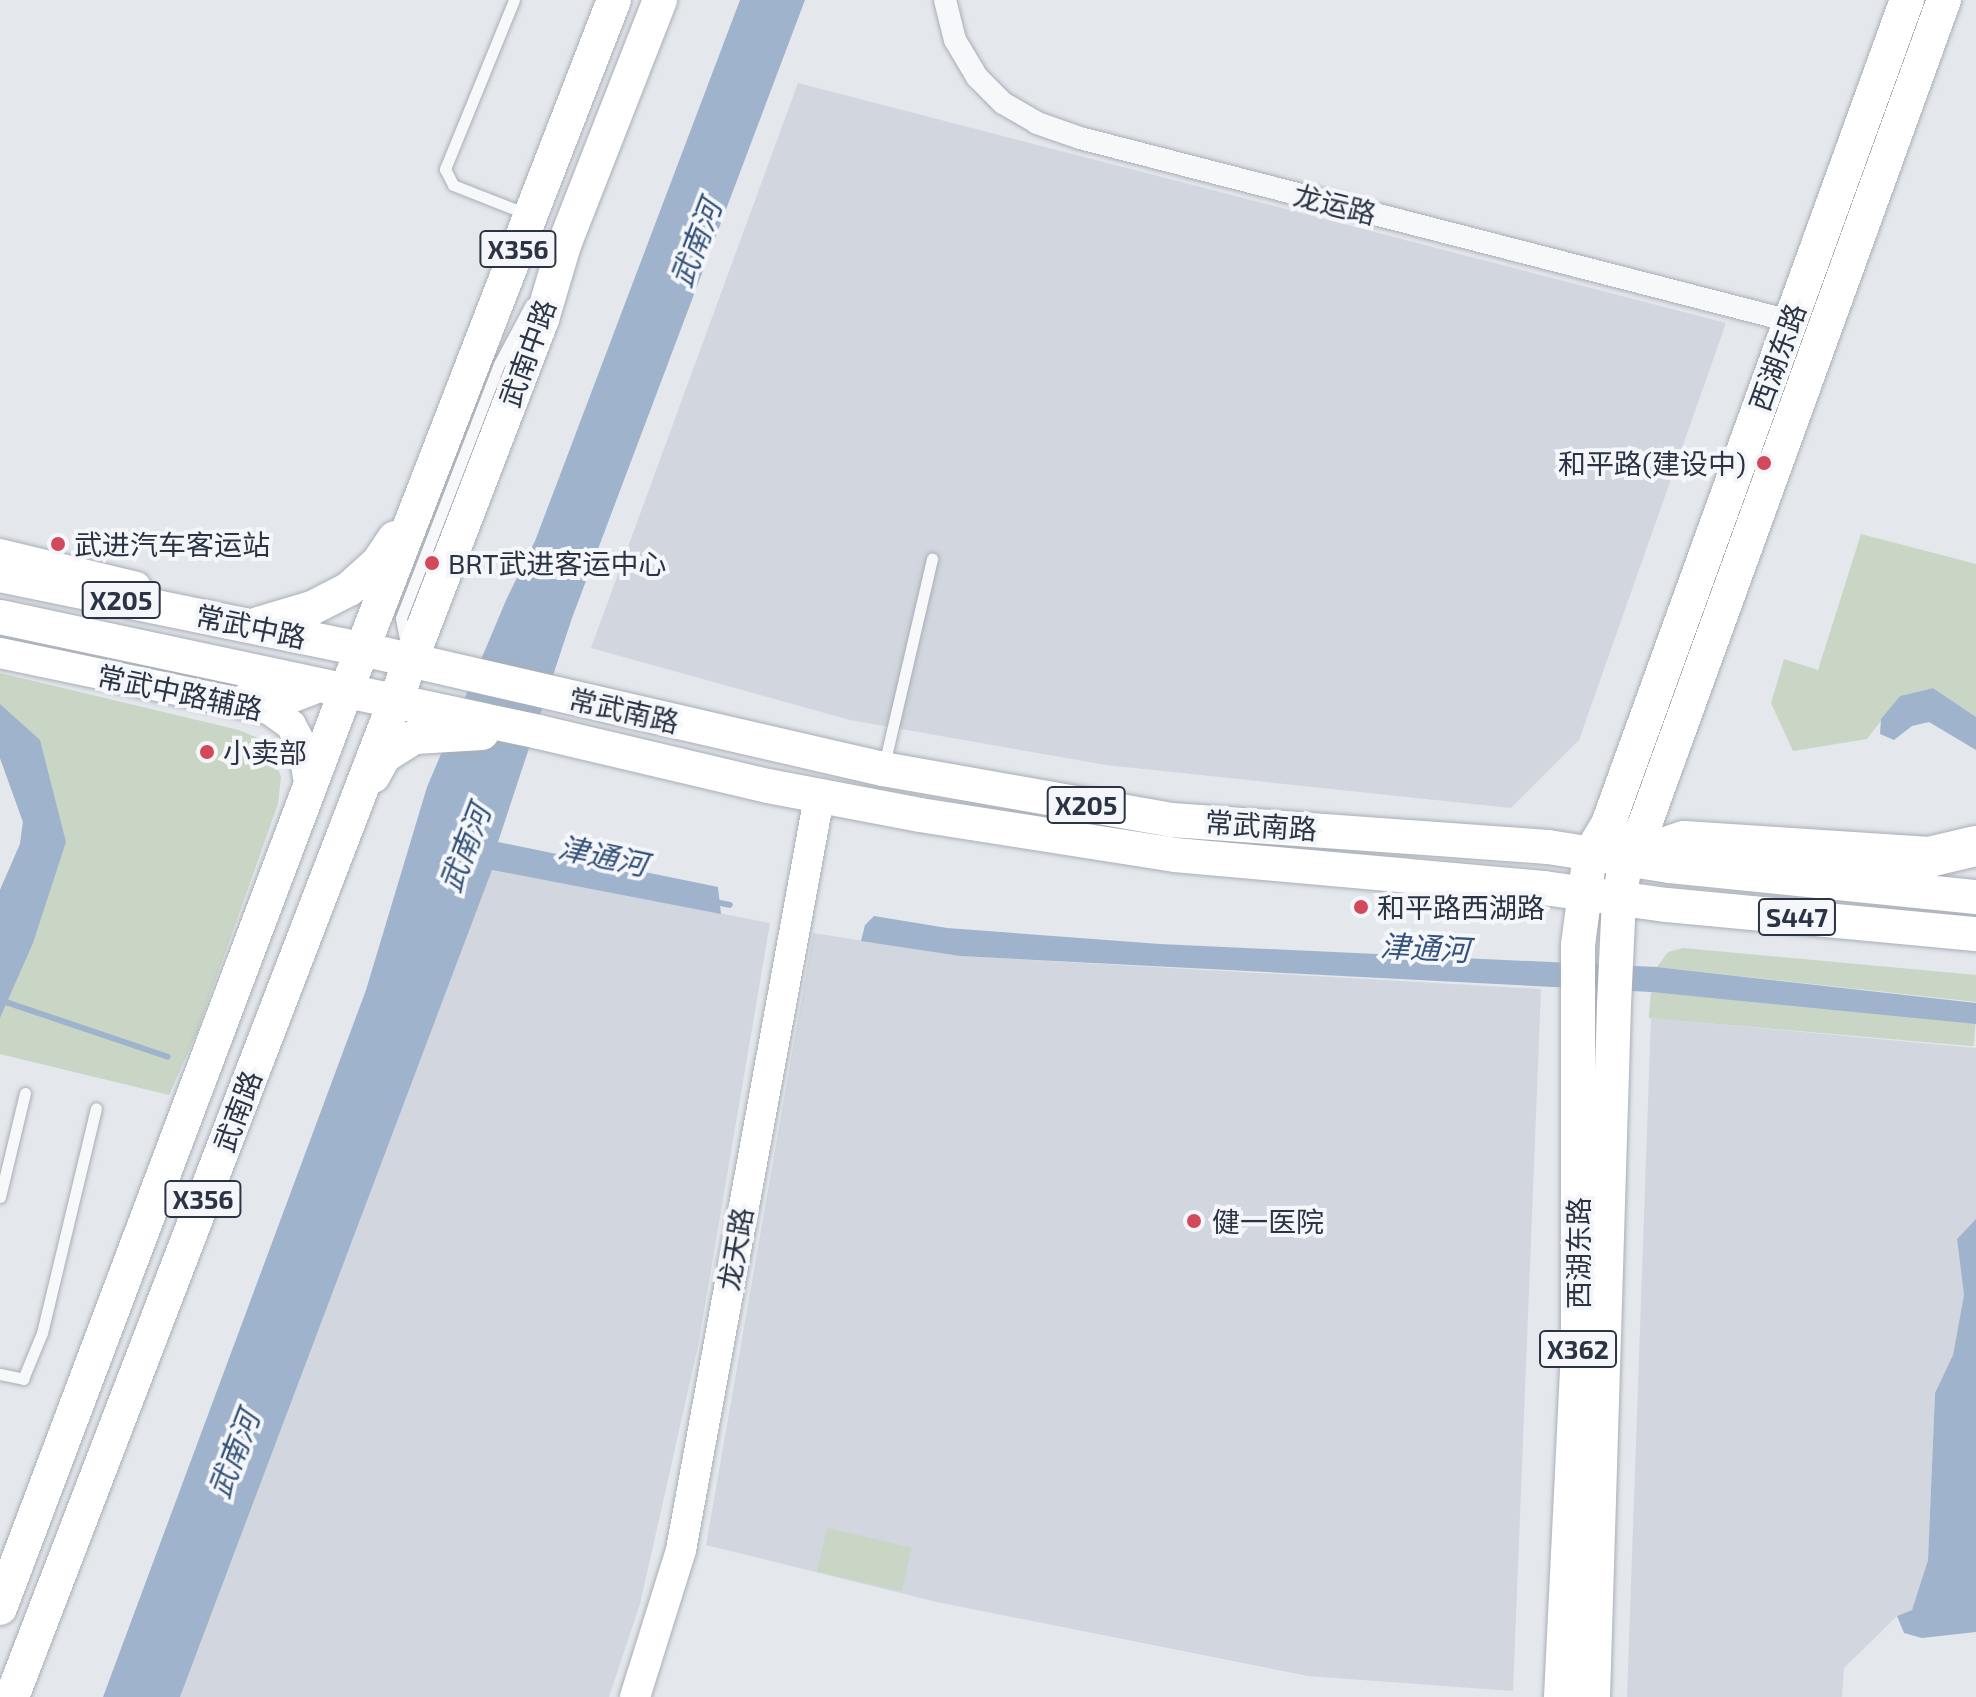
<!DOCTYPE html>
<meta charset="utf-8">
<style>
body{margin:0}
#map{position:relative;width:1976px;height:1697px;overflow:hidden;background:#e4e7ec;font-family:"Exo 2","Noto Sans SC",sans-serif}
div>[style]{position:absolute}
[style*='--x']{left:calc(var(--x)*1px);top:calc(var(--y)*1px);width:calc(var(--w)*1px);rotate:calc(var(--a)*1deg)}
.built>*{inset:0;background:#d2d6de}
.green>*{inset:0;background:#c9d6c5;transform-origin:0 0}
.water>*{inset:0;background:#9fb4cc}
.stream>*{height:6px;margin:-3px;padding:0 3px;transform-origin:3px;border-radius:3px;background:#9fb4cc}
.roads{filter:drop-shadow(0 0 2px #a9aeb7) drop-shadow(0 0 2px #a9aeb7)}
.lane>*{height:11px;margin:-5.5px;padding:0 5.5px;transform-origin:5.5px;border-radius:5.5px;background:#f7f8fa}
.street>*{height:22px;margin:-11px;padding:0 11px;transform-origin:11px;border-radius:11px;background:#f7f8fa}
.secondary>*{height:30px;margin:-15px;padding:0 15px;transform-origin:15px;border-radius:15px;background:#fff}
.primary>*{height:34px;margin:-17px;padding:0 17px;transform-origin:17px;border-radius:17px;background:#fff}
.highway>*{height:40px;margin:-20px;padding:0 20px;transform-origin:20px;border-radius:20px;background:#fff}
.dots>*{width:22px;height:22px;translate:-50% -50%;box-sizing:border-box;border:4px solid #f4f6f9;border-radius:50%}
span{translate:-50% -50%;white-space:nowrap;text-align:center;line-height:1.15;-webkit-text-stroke:8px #f4f6f9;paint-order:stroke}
.shield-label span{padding:2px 6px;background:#f4f6f9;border:2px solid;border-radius:6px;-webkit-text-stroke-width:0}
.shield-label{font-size:26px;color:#2b3445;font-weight:700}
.street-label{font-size:28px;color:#2b3445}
.poi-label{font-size:28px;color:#2b3445}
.right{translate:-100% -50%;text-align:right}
.left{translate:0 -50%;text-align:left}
.water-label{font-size:30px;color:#34527a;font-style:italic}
</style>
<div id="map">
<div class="built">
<i style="clip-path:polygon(798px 83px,1726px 323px,1579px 740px,1511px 808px,1106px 765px,850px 720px,591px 648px)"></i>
<i style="clip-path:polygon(492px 870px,770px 923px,698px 1346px,640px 1604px,609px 1697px,180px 1697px)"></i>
<i style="clip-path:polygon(813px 933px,960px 956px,1541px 989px,1513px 1691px,1308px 1676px,937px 1602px,706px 1545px)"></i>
<i style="clip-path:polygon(1651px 1018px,1976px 1048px,1976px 1219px,1957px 1239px,1964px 1295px,1953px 1355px,1935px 1393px,1928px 1560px,1912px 1610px,1897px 1616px,1844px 1668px,1842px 1697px,1627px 1697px)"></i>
</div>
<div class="green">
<i style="clip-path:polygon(1861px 534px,1976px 564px,1976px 717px,1933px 688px,1900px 696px,1867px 739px,1793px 751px,1771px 703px,1784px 659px,1818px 670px)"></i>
<i style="clip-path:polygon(0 673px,239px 730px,258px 738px,273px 755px,281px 777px,278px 804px,197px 1032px,169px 1095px,0 1054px,0 890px,20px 844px,23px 822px,0 758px)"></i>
<i style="clip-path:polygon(1683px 948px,1976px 975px,1976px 1002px,1657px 967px,1668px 952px)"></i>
<i style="left:1651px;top:992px;width:326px;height:26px;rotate:5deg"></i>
<i style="left:827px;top:1528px;width:87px;height:45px;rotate:13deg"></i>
</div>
<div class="water">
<i style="clip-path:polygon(740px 0,805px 0,572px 618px,498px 842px,718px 887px,721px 914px,492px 870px,180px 1697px,103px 1697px,366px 990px,427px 787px,507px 598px,535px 541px)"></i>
<i style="clip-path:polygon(1933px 688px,1976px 717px,1976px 750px,1929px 722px,1912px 726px,1894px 740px,1880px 734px,1881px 719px,1900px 696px)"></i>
<i style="clip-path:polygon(0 704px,40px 740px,66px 842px,33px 943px,0 1018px,0 890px,20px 844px,23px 822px,0 758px)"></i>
<i style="clip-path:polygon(874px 916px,947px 928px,1160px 944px,1657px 967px,1976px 1003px,1976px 1024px,1651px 992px,960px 956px,861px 941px,865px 925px)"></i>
<i style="clip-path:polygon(1976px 1219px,1976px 1632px,1922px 1638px,1904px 1633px,1897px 1616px,1912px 1610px,1928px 1560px,1935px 1393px,1953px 1355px,1964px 1295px,1957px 1239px)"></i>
</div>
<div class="stream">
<i style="--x:715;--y:902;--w:15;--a:11"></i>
<i style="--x:0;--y:1000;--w:177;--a:18.7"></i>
</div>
<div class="roads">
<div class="lane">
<i style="--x:514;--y:0;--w:183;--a:112.2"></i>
<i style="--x:445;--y:169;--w:18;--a:63"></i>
<i style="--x:453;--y:185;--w:79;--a:21.4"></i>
<i style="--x:406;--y:644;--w:26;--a:-101"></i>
<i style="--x:401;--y:618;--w:272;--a:-68.9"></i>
<i style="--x:499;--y:364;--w:68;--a:-61.9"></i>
<i style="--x:884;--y:765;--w:212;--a:-76.9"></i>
<i style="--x:0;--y:1197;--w:107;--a:-76.5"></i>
<i style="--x:0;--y:1374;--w:24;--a:12"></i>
<i style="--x:23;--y:1379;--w:50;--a:-67.6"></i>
<i style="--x:42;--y:1333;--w:231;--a:-76.5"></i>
</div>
<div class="street">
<i style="--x:945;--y:0;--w:41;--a:76"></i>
<i style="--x:955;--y:40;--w:43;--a:59.3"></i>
<i style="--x:977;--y:77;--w:37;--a:45"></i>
<i style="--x:1003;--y:103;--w:39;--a:30"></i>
<i style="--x:1037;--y:123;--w:46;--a:19.2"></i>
<i style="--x:1080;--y:138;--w:733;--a:14.45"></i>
</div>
<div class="secondary">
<i style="--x:0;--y:554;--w:140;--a:13.6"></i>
<i style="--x:0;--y:653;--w:275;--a:11.8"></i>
<i style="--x:269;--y:709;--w:27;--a:36"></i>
<i style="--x:291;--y:725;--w:26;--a:62"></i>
<i style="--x:303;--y:748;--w:41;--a:80.1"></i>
<i style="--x:635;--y:1697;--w:154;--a:-72.6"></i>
<i style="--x:681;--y:1550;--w:766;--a:-79.61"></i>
</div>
<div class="primary">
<i style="--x:0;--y:575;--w:369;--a:11.6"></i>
<i style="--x:362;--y:649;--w:535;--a:12.97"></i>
<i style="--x:883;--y:769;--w:293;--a:10"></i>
<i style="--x:1172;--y:820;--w:377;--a:4.1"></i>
<i style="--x:1548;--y:847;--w:123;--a:8.9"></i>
<i style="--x:1670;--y:866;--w:308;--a:5.8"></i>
<i style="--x:0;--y:617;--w:551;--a:12.04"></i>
<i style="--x:539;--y:732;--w:235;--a:13.3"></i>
<i style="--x:768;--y:786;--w:155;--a:10.8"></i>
<i style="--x:920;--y:815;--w:258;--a:8.9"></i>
<i style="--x:1175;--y:855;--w:370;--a:5.1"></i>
<i style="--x:1544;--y:888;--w:124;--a:7.9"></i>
<i style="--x:1667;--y:905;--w:310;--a:5.4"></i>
<i style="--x:258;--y:624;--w:56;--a:-16.5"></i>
<i style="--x:312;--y:608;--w:42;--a:-27.2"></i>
<i style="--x:349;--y:589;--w:39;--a:-42"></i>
<i style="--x:378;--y:563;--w:30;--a:-56"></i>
<i style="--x:245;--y:701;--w:38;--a:-3"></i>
<i style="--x:283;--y:699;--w:30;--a:-21"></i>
<i style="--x:373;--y:776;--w:23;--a:-61"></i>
<i style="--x:384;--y:756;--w:36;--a:-32"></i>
<i style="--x:415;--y:737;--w:67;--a:-3.4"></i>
<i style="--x:0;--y:1608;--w:980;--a:-69.33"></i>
<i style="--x:346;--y:691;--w:741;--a:-68.8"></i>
<i style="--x:12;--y:1697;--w:1476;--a:-68.96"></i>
<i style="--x:542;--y:319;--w:77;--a:-73.4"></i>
<i style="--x:564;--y:245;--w:263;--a:-68.6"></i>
<i style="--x:1561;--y:1697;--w:346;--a:-87.2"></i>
<i style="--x:1578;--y:1351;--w:406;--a:-90"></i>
<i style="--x:1578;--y:945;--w:92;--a:-82.5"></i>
<i style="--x:1590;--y:854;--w:35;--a:-59"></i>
<i style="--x:1608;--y:824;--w:877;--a:-70.06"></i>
<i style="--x:1593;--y:1697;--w:692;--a:-88.26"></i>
<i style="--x:1614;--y:1005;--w:106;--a:-87.3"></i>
<i style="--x:1619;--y:899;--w:40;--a:-80"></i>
<i style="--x:1626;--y:860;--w:41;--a:-62.2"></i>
<i style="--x:1645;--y:824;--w:877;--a:-70.06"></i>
</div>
<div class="highway">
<i style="--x:1626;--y:860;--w:61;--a:-18.1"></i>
<i style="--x:1684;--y:841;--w:246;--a:3.7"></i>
<i style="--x:1929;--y:857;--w:48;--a:-13.2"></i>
</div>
</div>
<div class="dots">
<i style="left:1764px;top:463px;background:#d1495b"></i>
<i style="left:58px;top:544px;background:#d1495b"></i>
<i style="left:432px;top:563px;background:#d1495b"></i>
<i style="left:207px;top:752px;background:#d1495b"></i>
<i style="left:1361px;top:907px;background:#d1495b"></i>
<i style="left:1194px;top:1221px;background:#d1495b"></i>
</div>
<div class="shield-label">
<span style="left:518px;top:249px">X356</span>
<span style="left:121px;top:600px">X205</span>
<span style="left:1086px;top:805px">X205</span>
<span style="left:1797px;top:917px">S447</span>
<span style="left:203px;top:1199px">X356</span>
<span style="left:1578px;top:1349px">X362</span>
</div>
<div class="street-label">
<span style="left:1335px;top:204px;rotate:14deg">龙运路</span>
<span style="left:527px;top:353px;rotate:-70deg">武南中路</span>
<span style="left:1777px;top:357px;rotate:-70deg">西湖东路</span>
<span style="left:251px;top:626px;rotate:12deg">常武中路</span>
<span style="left:180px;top:692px;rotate:12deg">常武中路辅路</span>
<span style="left:624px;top:710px;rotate:13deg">常武南路</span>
<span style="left:1261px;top:825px;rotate:4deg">常武南路</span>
<span style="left:237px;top:1111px;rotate:-69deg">武南路</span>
<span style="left:735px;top:1249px;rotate:-80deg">龙天路</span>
<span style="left:1578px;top:1253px;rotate:-90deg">西湖东路</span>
</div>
<div class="poi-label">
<span class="right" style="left:1746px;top:463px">和平路(建设中)</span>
<span class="left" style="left:74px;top:544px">武进汽车客运站</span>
<span class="left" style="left:448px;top:563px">BRT武进客运中心</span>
<span class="left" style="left:223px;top:752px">小卖部</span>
<span class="left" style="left:1377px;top:907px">和平路西湖路</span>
<span class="left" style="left:1212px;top:1221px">健一医院</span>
</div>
<div class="water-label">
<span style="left:695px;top:243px;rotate:-69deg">武南河</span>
<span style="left:464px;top:848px;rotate:-69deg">武南河</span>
<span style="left:603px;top:855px;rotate:12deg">津通河</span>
<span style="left:1425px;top:947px;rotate:3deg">津通河</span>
<span style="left:233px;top:1454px;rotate:-69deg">武南河</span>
</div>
</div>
